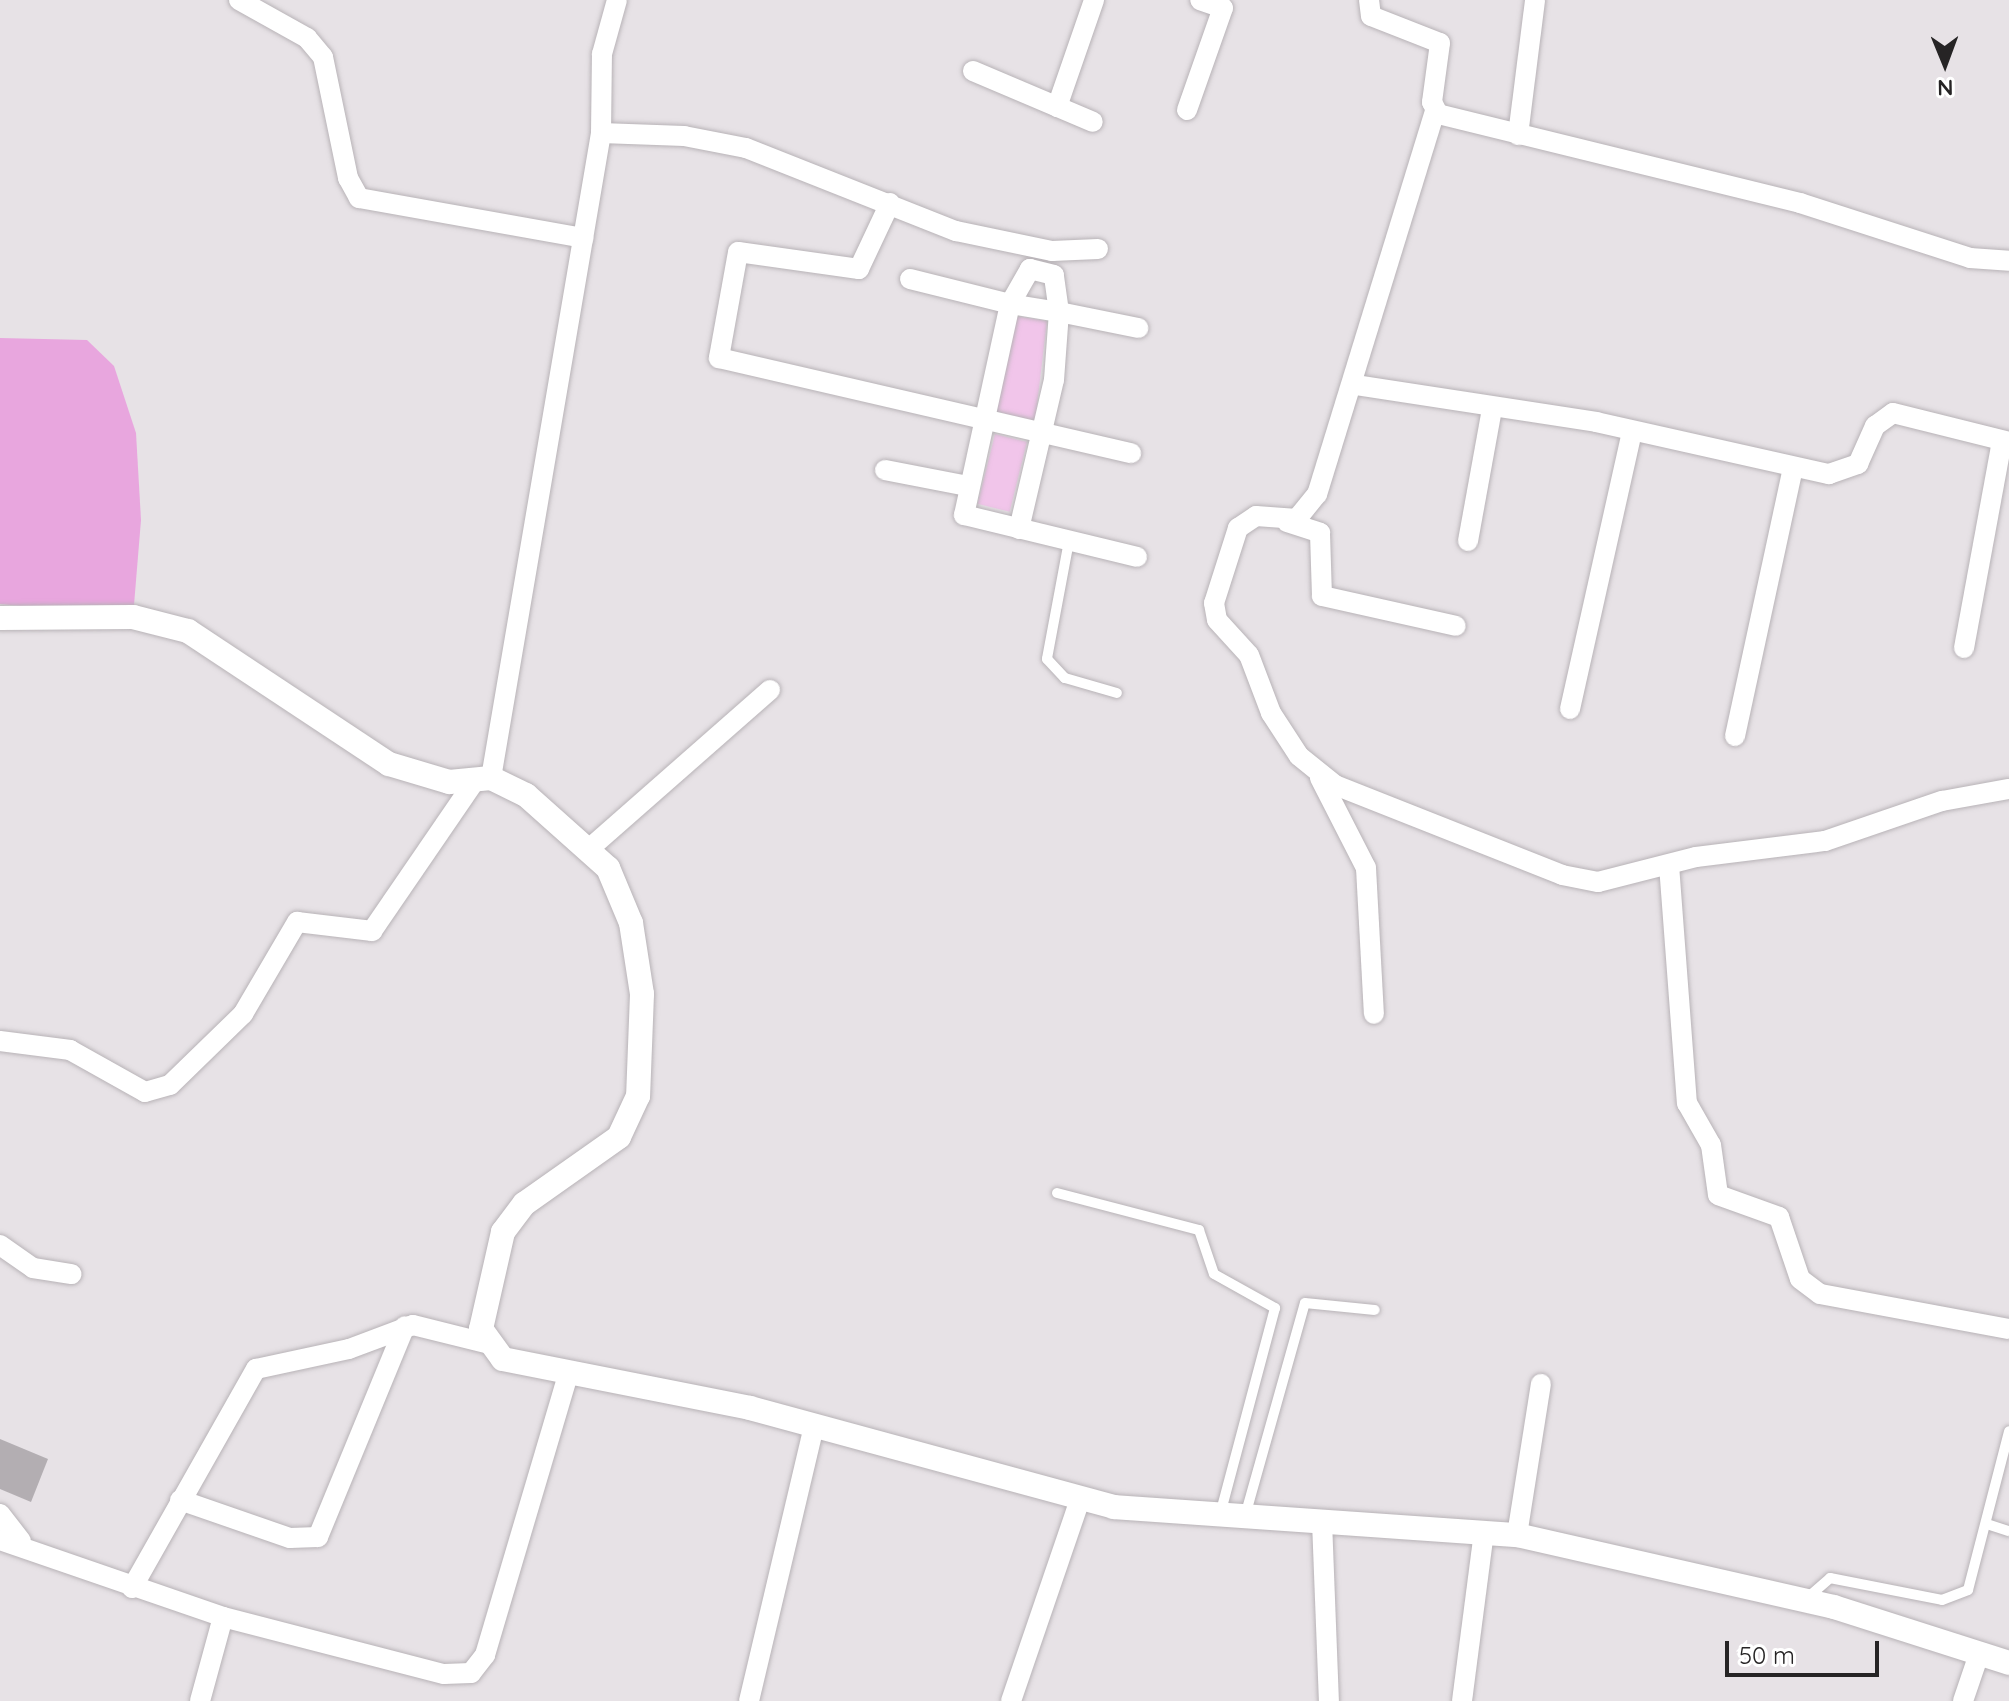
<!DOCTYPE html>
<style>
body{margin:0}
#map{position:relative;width:2009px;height:1701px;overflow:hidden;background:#e7e2e6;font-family:Quicksand,sans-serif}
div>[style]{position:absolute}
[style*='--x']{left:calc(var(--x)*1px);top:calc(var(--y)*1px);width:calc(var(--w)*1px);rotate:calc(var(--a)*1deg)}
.green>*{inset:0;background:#f1c5ea;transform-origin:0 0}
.water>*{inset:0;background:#e8a6de}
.building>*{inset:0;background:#b3aeb2}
.roads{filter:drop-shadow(0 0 2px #b8b3b7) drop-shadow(0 0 2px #b8b3b7)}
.service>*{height:10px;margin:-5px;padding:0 5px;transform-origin:5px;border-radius:5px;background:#fff}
.minor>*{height:20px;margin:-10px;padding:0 10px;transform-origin:10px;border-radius:10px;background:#fff}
.tertiary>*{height:24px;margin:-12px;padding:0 12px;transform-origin:12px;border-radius:12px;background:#fff}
span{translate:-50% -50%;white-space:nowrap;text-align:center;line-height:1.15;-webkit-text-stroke:7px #fff;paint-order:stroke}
.north{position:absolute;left:1905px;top:24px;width:80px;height:80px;-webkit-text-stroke:6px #fff;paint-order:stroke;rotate:179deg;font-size:22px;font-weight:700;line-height:32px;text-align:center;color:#262425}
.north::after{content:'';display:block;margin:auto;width:28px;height:36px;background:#262425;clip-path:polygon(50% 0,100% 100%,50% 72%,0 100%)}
.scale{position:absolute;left:1725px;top:1641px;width:154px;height:36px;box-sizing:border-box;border:4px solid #262425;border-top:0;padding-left:10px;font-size:24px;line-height:28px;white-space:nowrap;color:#262425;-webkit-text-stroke:6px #fff;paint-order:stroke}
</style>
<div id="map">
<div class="green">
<i style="clip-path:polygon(1015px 316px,1047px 321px,1035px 422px,995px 411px)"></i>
<i style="left:995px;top:434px;width:33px;height:72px;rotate:14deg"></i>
</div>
<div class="water">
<i style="clip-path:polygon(0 338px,87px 340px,114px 366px,136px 433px,141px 520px,133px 617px,0 604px)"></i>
</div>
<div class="building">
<i style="clip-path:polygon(0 1439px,48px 1459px,31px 1502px,0 1489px)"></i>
</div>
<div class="roads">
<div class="service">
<i style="--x:1069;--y:541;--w:120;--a:100.6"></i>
<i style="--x:1047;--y:659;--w:26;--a:47"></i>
<i style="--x:1065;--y:678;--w:54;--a:16.1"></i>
<i style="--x:1057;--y:1193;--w:147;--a:14.6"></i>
<i style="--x:1199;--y:1230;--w:46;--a:71.2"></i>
<i style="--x:1214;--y:1274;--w:70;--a:29.1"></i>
<i style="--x:1275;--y:1308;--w:213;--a:104.9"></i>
<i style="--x:1245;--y:1516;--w:221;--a:-74.3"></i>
<i style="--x:1305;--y:1303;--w:70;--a:5.7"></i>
<i style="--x:1987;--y:1524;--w:23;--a:18"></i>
<i style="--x:1806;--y:1599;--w:32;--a:-41"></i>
<i style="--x:1830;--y:1578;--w:114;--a:11.1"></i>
<i style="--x:1942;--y:1600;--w:28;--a:-21"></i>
<i style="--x:1968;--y:1590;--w:164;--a:-75.5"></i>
</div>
<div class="minor">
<i style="--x:239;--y:0;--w:78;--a:29.2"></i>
<i style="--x:307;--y:38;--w:25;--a:50"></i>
<i style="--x:323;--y:57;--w:124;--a:78.3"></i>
<i style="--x:348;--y:178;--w:23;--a:61"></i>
<i style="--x:359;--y:198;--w:228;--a:10.1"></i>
<i style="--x:1369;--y:0;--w:16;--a:83"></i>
<i style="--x:1371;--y:16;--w:74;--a:21.4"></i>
<i style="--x:1440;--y:43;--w:60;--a:97.7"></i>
<i style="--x:1432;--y:102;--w:13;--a:63"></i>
<i style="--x:1438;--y:114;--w:373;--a:13.8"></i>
<i style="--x:1800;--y:203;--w:179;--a:17.9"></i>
<i style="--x:1970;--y:258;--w:39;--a:4"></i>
<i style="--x:973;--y:71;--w:130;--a:23"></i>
<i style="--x:1057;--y:107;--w:113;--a:-70.9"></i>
<i style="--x:1187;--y:110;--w:108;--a:-70.6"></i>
<i style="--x:1223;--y:8;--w:24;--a:-161"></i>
<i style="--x:1435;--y:111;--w:401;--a:107.1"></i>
<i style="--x:1317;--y:494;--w:32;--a:129"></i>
<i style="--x:1297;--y:519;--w:41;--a:-175.8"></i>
<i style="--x:1256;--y:516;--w:22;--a:146"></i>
<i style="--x:1238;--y:528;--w:79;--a:107.7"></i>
<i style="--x:1214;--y:603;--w:17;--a:80"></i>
<i style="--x:1217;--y:620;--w:47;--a:47.6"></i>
<i style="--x:1249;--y:655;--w:62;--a:69.2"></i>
<i style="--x:1271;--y:713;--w:51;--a:56.9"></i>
<i style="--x:1299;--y:756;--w:46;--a:38.9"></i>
<i style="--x:1335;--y:785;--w:244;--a:21.6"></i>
<i style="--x:1562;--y:875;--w:37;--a:11"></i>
<i style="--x:1598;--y:882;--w:101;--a:-14.3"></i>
<i style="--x:1696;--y:857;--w:130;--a:-7.1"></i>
<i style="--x:1825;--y:841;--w:124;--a:-18.9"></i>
<i style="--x:1942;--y:801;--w:68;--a:-10.2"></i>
<i style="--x:601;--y:133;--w:83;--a:2.1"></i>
<i style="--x:684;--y:136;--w:63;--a:11"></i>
<i style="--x:746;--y:148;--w:226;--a:21.6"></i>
<i style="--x:956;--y:231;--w:98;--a:11.8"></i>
<i style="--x:1052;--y:251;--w:46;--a:-2.5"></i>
<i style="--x:1518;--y:135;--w:136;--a:-82.8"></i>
<i style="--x:890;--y:203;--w:73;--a:115.2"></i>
<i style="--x:859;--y:269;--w:122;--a:-172"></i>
<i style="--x:738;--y:252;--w:108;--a:100.2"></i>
<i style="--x:719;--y:358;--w:423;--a:13"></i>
<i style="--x:910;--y:279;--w:103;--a:14"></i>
<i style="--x:1010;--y:304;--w:216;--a:102.3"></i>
<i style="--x:964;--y:515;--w:178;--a:13.6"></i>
<i style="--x:1355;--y:385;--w:244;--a:8.7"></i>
<i style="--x:1596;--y:422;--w:239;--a:12.6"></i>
<i style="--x:1829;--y:474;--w:31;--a:-19"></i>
<i style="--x:1858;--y:464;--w:42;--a:-65.9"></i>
<i style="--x:1875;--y:426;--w:22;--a:-36"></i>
<i style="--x:1893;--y:413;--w:120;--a:14"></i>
<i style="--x:885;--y:470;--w:84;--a:11"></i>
<i style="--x:1287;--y:522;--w:35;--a:18"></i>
<i style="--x:1320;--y:533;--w:63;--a:88.2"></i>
<i style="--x:1322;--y:596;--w:137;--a:12.6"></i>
<i style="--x:1019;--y:529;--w:153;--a:-76.8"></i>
<i style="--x:1054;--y:380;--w:68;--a:-85.8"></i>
<i style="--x:1059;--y:312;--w:37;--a:-98"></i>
<i style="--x:1054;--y:275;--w:25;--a:-166"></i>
<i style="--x:1030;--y:269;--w:40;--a:119.7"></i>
<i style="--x:1010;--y:304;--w:50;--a:9.3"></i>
<i style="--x:1059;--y:312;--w:81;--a:11.4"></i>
<i style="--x:1468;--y:541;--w:134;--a:-79.7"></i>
<i style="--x:1964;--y:648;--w:210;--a:-79.6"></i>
<i style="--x:1570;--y:709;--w:284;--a:-77.4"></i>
<i style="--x:1735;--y:736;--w:275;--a:-77.8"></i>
<i style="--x:491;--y:778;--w:654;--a:-80.32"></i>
<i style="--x:601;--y:133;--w:79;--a:-89.3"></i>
<i style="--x:602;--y:54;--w:56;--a:-74.5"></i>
<i style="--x:1320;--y:778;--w:101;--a:62.9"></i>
<i style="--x:1366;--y:868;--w:146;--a:86.9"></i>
<i style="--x:589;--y:849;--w:241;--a:-41.3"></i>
<i style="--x:1669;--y:865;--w:239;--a:85.7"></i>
<i style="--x:1687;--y:1103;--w:48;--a:60.3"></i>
<i style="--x:1711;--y:1145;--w:50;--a:82"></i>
<i style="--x:1718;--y:1195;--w:65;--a:19.8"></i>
<i style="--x:1779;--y:1217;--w:65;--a:71.3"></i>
<i style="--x:1800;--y:1279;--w:25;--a:37"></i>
<i style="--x:1820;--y:1294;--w:192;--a:10.5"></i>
<i style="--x:0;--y:1041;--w:71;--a:7.3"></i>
<i style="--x:70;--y:1050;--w:86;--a:29.2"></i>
<i style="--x:145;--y:1092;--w:26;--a:-16"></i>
<i style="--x:170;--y:1085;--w:102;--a:-44.2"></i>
<i style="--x:243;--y:1014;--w:107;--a:-59.6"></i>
<i style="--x:297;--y:922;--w:76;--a:6.8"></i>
<i style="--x:372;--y:931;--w:184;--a:-55.6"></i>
<i style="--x:0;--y:1245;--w:40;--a:34.9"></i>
<i style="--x:33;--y:1268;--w:39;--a:9"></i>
<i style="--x:180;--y:1500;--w:116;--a:19.1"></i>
<i style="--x:290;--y:1538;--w:28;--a:-2"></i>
<i style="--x:318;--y:1537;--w:228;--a:-67.6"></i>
<i style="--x:0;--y:1514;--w:34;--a:52"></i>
<i style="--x:1322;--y:1521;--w:180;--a:87.8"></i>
<i style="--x:1517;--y:1535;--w:153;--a:-81"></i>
<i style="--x:0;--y:1540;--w:236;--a:19"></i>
<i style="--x:223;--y:1617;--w:228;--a:14.5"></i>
<i style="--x:444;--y:1674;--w:27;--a:-2"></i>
<i style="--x:471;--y:1673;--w:23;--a:-52"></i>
<i style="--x:485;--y:1655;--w:293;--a:-73.5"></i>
<i style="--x:132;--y:1588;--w:252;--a:-60.5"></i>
<i style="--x:256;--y:1369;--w:95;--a:-12.1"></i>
<i style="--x:349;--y:1349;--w:68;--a:-20.6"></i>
<i style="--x:413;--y:1325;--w:74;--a:14"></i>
<i style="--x:200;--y:1701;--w:87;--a:-74.7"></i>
<i style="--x:749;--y:1701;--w:282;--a:-76.7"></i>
<i style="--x:1011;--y:1701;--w:213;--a:-71.1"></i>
<i style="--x:1462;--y:1701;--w:170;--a:-82.6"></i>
<i style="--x:1963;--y:1701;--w:46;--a:-71.2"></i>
</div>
<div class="tertiary">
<i style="--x:0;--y:618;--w:133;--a:-0.4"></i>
<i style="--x:133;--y:617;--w:57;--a:14.3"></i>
<i style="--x:188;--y:631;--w:241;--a:33.5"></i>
<i style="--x:389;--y:764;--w:63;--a:16.7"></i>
<i style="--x:449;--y:782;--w:42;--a:-5.4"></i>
<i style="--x:491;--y:778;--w:39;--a:26"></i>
<i style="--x:526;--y:795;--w:110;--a:41.7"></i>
<i style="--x:608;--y:868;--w:60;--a:67.3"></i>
<i style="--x:631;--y:923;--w:72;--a:81.2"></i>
<i style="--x:642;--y:994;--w:102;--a:92.2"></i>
<i style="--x:638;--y:1096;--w:45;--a:114.9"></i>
<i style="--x:619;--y:1137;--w:116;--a:144.8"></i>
<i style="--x:524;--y:1204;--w:35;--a:127"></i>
<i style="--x:503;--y:1232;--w:99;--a:102.8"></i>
<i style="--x:481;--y:1329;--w:37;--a:54"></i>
<i style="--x:503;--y:1359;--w:252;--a:11.2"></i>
<i style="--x:750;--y:1408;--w:377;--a:15.2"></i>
<i style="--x:1114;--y:1507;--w:404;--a:4"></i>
<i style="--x:1517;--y:1535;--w:325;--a:12.8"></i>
<i style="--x:1834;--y:1607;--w:184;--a:17.7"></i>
</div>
</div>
<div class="north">N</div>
<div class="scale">50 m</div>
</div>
